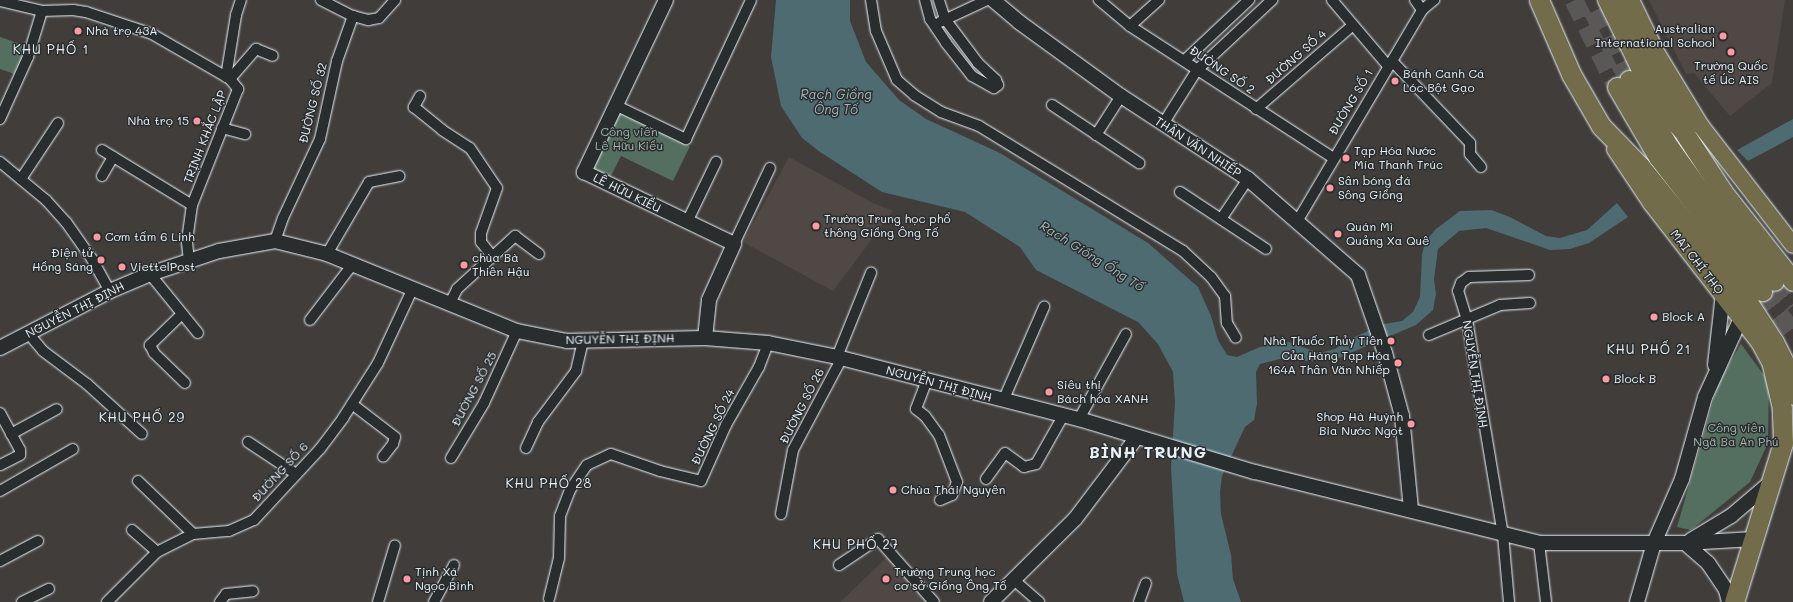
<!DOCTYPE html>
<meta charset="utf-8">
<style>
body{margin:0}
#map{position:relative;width:1793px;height:602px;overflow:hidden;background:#403d3b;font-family:Mali,sans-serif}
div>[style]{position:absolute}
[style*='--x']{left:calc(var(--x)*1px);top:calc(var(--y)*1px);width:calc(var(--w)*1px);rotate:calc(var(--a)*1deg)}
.built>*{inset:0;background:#4f4844}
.green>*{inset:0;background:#546f5f}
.water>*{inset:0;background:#4e6b72}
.highway-tunnel>*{height:19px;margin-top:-9.5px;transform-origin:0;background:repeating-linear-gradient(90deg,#595857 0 19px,transparent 0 29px)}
.roads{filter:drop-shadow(0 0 1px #e8f1f8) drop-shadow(0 0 1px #e8f1f8)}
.street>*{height:10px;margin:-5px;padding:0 5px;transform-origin:5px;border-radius:5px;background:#2a2d2e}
.secondary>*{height:14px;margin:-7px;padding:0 7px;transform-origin:7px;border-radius:7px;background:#2a2d2e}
.primary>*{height:16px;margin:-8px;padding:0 8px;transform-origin:8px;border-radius:8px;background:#736c4b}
.highway>*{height:19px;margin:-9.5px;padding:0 9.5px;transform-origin:9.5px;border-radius:9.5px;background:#736c4b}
.dots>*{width:11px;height:11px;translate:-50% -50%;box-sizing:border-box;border:2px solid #2a2d2e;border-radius:50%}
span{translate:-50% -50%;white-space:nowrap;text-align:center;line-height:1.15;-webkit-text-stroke:3px #2a2d2e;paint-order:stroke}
.poi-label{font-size:12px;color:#e8f1f8}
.right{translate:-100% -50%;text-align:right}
.left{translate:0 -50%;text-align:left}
.street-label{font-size:12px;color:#e8f1f8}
.park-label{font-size:12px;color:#a5b6b3}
.neighbourhood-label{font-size:13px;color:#e8f1f8;letter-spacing:1px}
.water-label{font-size:13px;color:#a3b5bc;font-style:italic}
.district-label{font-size:16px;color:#e8f1f8;font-weight:700;letter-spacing:1px}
</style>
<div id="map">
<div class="built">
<i style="clip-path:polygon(1649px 0,1785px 0,1772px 83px,1730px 116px,1694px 73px,1686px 74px)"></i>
<i style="clip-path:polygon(789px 157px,873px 203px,893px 211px,833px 291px,743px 242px)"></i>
<i style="clip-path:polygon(889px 555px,928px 602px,840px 602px)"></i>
</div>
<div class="green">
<i style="clip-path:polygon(0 37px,29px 47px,17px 75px,0 69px)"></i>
<i style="clip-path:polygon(618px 112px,690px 146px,673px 181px,621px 156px,609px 180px,590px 171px)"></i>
<i style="clip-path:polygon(1741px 344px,1769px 382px,1768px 443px,1750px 482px,1691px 530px,1677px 527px,1719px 381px)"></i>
</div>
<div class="water">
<i style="clip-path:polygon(776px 0,850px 0,850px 21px,866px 62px,899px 100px,926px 119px,1000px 153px,1148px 243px,1198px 287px,1211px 316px,1218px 340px,1227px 355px,1237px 357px,1260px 347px,1289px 342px,1319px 353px,1335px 349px,1348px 340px,1384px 324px,1402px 321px,1413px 312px,1420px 297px,1422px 255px,1425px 242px,1436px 229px,1460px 211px,1491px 210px,1510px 217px,1546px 236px,1560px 238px,1587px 230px,1617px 203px,1628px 217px,1589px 243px,1570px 249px,1550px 250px,1486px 228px,1459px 231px,1438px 249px,1434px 279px,1436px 294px,1433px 310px,1416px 325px,1334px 360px,1307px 361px,1284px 358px,1260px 364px,1256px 372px,1257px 404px,1254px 420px,1245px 427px,1222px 476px,1220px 492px,1221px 514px,1231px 555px,1233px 579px,1241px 602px,1184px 602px,1177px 574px,1171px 467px,1175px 402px,1173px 372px,1158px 344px,1138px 322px,1036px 270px,1020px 247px,965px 212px,882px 192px,820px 152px,802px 138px,781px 106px,771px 57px)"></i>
<i style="clip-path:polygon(1793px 119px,1793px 137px,1748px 161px,1737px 150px)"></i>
</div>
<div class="highway-tunnel">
<i style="--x:1574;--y:0;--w:97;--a:63.7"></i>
<i style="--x:1593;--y:11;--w:78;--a:62.4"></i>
<i style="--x:1774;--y:281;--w:31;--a:52"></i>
<i style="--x:1762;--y:291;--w:51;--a:52.9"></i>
</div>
<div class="roads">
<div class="street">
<i style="--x:321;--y:0;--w:36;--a:27"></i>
<i style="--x:871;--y:0;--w:31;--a:81"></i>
<i style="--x:876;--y:31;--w:53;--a:66.8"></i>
<i style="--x:897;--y:80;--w:23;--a:41"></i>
<i style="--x:914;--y:95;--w:32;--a:32"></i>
<i style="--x:941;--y:112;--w:40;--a:20.2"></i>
<i style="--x:979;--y:126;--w:239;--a:31.5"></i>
<i style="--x:1183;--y:251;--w:38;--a:43"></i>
<i style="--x:1211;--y:277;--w:24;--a:54"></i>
<i style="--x:1225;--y:296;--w:27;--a:86"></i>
<i style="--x:1227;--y:323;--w:17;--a:59"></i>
<i style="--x:925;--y:0;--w:20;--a:75"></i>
<i style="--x:930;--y:19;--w:29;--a:56"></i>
<i style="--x:946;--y:43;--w:42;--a:51.8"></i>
<i style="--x:972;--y:76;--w:25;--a:29"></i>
<i style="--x:994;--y:88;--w:5;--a:-37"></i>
<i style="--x:998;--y:85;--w:5;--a:-112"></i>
<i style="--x:996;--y:80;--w:25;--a:-137"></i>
<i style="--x:978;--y:63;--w:55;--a:-126.9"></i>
<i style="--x:945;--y:19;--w:20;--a:-108"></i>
<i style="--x:1099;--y:0;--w:40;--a:40"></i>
<i style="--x:1130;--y:26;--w:242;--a:33"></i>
<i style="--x:1332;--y:0;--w:87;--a:49.7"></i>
<i style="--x:0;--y:1;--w:43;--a:13.4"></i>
<i style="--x:42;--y:11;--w:31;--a:-2"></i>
<i style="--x:73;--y:10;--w:13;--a:9"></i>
<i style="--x:86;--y:12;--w:70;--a:18.4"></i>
<i style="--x:152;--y:34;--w:90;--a:30"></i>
<i style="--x:230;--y:79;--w:13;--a:51"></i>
<i style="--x:238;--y:89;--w:125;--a:111.6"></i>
<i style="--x:192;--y:205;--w:37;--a:98"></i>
<i style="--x:187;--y:242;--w:18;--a:84"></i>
<i style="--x:1422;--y:10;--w:16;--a:-40"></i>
<i style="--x:940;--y:22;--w:52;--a:-25.1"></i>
<i style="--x:1130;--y:26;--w:39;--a:-42"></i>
<i style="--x:1185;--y:60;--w:88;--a:-43.2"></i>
<i style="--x:1392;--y:61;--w:113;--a:46.4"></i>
<i style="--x:1470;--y:143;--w:11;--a:90"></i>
<i style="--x:1470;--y:154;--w:17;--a:50"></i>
<i style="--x:226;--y:77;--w:63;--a:-80.8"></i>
<i style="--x:236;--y:15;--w:16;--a:-72"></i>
<i style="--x:230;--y:79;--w:40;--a:-49"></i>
<i style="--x:256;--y:49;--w:18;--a:22"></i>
<i style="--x:420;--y:96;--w:13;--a:119"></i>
<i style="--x:414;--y:107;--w:36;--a:39"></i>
<i style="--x:442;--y:130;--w:33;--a:33"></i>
<i style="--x:470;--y:148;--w:48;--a:56"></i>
<i style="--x:497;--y:188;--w:48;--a:109.6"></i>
<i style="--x:481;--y:233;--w:9;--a:90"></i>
<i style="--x:481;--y:242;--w:18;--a:52"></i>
<i style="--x:615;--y:105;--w:79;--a:25.6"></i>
<i style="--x:686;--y:139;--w:153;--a:-64.9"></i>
<i style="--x:1052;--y:105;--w:105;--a:33.7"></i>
<i style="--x:1256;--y:109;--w:128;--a:-40.9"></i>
<i style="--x:0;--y:119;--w:68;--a:-65.7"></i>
<i style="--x:28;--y:57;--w:48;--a:-73.1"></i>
<i style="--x:1163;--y:124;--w:64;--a:-57.8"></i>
<i style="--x:1197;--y:70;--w:103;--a:-43"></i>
<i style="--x:222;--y:128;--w:24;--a:15"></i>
<i style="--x:1096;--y:135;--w:46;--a:-57.3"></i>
<i style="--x:102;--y:150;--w:105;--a:31.4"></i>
<i style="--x:0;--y:162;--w:60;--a:39.6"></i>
<i style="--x:46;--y:200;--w:30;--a:48"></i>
<i style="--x:66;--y:222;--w:45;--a:54.9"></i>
<i style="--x:92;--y:259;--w:37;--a:61"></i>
<i style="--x:102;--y:176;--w:22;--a:-60"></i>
<i style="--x:21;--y:179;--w:67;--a:-56.5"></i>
<i style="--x:1180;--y:192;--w:103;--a:33.5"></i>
<i style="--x:1221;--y:219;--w:48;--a:-56"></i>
<i style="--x:1298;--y:220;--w:244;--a:-59.4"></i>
<i style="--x:1422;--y:10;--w:12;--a:-125"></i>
<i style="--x:687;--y:222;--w:67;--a:-64.2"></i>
<i style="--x:275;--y:241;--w:24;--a:-71"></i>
<i style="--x:283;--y:218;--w:87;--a:-64.9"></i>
<i style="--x:320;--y:139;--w:80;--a:-77.7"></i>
<i style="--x:337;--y:61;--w:48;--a:-70.4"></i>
<i style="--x:353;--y:16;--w:16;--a:15"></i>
<i style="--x:368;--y:20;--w:11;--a:-10"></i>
<i style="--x:379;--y:18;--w:24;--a:-48"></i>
<i style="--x:734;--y:244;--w:84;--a:-64.7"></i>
<i style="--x:327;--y:254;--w:83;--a:-59.7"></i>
<i style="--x:369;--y:182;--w:31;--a:-11"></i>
<i style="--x:150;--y:274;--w:76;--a:50.9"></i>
<i style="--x:449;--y:305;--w:18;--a:-63"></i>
<i style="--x:457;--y:289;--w:79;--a:-42.4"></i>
<i style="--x:515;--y:236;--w:30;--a:37"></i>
<i style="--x:182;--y:314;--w:45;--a:135.9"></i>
<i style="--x:150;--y:345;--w:9;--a:63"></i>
<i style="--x:154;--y:353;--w:43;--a:44.1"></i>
<i style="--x:310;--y:320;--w:69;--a:-52.6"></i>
<i style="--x:28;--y:333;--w:23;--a:50"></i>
<i style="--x:43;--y:351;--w:55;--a:36.9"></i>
<i style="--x:87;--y:384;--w:74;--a:42.3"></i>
<i style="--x:1429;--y:335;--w:77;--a:-22.9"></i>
<i style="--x:1500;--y:305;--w:30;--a:-4"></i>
<i style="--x:837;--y:357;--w:91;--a:-68"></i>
<i style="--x:927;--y:380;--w:31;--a:111"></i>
<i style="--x:916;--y:409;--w:11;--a:38"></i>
<i style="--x:925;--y:416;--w:24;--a:54"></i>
<i style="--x:939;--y:435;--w:50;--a:69"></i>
<i style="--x:957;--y:482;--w:14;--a:111"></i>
<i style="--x:952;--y:495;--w:13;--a:157"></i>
<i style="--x:1003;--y:401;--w:103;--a:-66.4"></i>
<i style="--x:352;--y:404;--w:54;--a:37.5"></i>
<i style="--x:395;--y:437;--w:7;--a:106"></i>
<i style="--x:393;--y:444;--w:16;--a:128"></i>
<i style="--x:0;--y:413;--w:42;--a:61.6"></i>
<i style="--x:20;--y:450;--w:5;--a:90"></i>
<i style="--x:20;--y:455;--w:22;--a:153"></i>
<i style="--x:1079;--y:419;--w:97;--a:-61.1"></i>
<i style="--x:11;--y:434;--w:52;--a:-28.5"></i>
<i style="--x:248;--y:442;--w:58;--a:33.7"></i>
<i style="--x:526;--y:448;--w:29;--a:-65"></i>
<i style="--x:538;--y:422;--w:64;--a:-53.3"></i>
<i style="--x:576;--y:371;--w:31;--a:-77"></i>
<i style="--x:451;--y:458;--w:64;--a:-59"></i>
<i style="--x:484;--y:403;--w:79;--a:-65.4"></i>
<i style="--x:986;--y:479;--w:32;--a:-54"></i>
<i style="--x:1005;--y:453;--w:24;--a:36"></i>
<i style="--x:1024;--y:467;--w:12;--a:-14"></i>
<i style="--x:1036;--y:464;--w:55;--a:-60.6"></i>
<i style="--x:138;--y:481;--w:76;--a:43.9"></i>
<i style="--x:0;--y:491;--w:84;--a:-29.9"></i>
<i style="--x:781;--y:514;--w:65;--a:-79.4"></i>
<i style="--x:793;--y:450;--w:104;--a:-62"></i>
<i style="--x:132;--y:530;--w:33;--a:41"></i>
<i style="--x:1539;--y:543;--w:59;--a:83.2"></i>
<i style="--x:0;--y:561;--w:43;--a:-27.8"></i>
<i style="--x:839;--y:565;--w:47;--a:-33.7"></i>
<i style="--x:878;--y:539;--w:84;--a:48.4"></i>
<i style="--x:1015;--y:581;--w:32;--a:41"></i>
<i style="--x:549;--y:599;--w:42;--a:-76.3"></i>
<i style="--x:559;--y:558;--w:42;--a:-88.6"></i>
<i style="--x:560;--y:516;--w:28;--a:-69"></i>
<i style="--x:570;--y:490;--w:30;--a:-56"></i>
<i style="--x:587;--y:465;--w:26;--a:-25"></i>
<i style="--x:611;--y:454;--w:52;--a:19.1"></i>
<i style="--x:660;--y:471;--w:42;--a:13.7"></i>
<i style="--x:701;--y:481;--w:61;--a:-65.9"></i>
<i style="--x:726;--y:425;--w:67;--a:-60.4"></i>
<i style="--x:759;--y:367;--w:26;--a:-69"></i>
<i style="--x:22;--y:602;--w:30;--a:-26"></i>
<i style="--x:107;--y:602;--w:71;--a:-45"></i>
<i style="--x:157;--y:552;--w:40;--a:-26.6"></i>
<i style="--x:193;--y:534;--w:36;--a:-5"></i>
<i style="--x:229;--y:531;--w:27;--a:-24"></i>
<i style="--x:254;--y:520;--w:97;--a:-47.1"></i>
<i style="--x:320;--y:449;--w:39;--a:-53"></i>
<i style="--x:343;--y:418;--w:65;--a:-57.5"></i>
<i style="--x:378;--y:363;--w:81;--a:-65"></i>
<i style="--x:220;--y:602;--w:10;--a:-53"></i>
<i style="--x:226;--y:594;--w:27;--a:-6"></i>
<i style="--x:378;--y:602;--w:59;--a:-73.4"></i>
<i style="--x:434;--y:602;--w:42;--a:-61.6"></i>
<i style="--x:1139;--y:602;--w:20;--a:-70"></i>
<i style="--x:1509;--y:602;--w:67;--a:-95.1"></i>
<i style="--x:1503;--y:535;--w:218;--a:-99.5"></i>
<i style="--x:1467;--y:320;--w:30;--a:-107"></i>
<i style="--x:1458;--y:291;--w:9;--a:-69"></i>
<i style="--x:1461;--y:283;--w:10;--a:-37"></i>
<i style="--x:1469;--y:277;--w:60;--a:-1.9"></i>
</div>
<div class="secondary">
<i style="--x:666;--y:0;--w:191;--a:115.5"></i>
<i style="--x:584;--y:172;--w:166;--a:25.6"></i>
<i style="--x:734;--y:244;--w:61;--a:114.1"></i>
<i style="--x:709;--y:300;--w:38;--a:96"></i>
<i style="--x:993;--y:0;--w:34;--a:40"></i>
<i style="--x:1019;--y:22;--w:126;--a:36"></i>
<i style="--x:1121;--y:96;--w:152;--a:33.2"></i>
<i style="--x:1248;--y:179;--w:146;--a:41.1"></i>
<i style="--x:1358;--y:275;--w:83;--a:70.9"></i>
<i style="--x:1385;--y:353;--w:65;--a:74.9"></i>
<i style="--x:1402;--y:416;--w:93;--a:84.5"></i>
<i style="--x:0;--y:348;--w:124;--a:-27.4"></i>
<i style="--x:110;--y:291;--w:43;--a:-23"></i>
<i style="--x:150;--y:274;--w:73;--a:-18.4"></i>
<i style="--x:219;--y:251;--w:57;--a:-10.1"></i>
<i style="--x:275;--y:241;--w:54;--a:14"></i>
<i style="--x:327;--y:254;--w:205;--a:22.1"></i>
<i style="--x:517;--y:331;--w:51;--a:11.3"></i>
<i style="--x:567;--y:341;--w:138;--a:-1.2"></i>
<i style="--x:705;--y:338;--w:63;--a:4.5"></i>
<i style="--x:768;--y:343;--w:70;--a:11.5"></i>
<i style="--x:837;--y:357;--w:250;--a:14.4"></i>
<i style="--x:1079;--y:419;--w:184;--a:16.8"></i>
<i style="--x:1255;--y:472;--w:293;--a:14"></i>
<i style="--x:1539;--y:543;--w:146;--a:0"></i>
<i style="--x:1685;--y:543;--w:69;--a:-3.3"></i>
<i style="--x:1715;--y:365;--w:71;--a:-83.6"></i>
<i style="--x:1691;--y:540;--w:47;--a:-31"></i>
<i style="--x:1731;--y:516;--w:52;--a:-40.4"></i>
<i style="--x:1685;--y:543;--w:30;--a:41"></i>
<i style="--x:1708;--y:563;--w:32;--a:56"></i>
<i style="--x:1726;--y:590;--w:12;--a:76"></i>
<i style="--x:991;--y:602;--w:118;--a:-44.7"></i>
<i style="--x:1075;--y:519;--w:103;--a:-52.9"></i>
<i style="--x:1637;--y:602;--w:61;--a:-73.9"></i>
<i style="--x:1654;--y:543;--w:70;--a:-66.4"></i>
<i style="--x:1682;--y:479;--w:85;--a:-74.3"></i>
<i style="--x:1705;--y:397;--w:87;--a:-65.5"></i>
</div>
<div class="primary">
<i style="--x:1606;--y:0;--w:73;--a:64.1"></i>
<i style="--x:1638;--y:66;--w:54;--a:60.1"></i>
<i style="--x:1665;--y:113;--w:27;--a:48"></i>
<i style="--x:1631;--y:0;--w:58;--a:64.3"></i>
<i style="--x:1656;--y:52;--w:87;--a:58.7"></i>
<i style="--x:1701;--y:126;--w:150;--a:52.3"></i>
<i style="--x:1615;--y:149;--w:65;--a:56.3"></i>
<i style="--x:1651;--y:203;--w:176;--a:52.2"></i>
<i style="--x:1759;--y:342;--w:49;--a:61.9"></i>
<i style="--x:1782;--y:385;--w:16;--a:47"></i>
</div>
<div class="highway">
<i style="--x:1539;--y:0;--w:81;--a:66.6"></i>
<i style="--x:1571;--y:74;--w:60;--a:60"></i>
<i style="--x:1601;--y:126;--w:56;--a:45.7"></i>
<i style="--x:1640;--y:166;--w:163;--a:51.2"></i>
<i style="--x:1742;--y:293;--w:59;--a:56.9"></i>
<i style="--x:1774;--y:342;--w:42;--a:63.4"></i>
<i style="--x:1619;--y:0;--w:120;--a:62.2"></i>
<i style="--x:1675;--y:106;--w:30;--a:70"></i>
<i style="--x:1685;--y:134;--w:69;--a:56.8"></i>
<i style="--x:1723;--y:192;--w:113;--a:51.8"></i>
<i style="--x:1629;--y:80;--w:78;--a:59.2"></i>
<i style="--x:1669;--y:147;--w:55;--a:54.6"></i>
<i style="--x:1701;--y:192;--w:115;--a:50.6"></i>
<i style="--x:1617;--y:87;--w:81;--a:59.6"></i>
<i style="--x:1658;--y:157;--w:170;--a:52.2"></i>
<i style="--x:1734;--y:602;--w:166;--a:-72.9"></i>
<i style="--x:1783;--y:443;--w:35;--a:-92"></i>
<i style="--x:1782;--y:408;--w:44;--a:-103.1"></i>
</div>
</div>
<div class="dots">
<i style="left:78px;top:31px;background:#ff9aa2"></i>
<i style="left:1723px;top:36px;background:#ff9aa2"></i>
<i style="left:1731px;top:52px;background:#ff9aa2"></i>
<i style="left:1395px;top:81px;background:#ff9aa2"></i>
<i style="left:197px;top:121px;background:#ff9aa2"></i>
<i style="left:1346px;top:158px;background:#ff9aa2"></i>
<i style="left:1330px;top:188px;background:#ff9aa2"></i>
<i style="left:816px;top:226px;background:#ff9aa2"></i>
<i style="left:1338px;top:234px;background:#ff9aa2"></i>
<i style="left:97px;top:237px;background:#ff9aa2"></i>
<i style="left:101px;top:260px;background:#ff9aa2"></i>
<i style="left:464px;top:265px;background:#ff9aa2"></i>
<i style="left:122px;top:267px;background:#ff9aa2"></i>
<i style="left:1654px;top:317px;background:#ff9aa2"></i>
<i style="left:1391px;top:341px;background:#ff9aa2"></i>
<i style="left:1398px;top:363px;background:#ff9aa2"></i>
<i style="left:1606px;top:379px;background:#ff9aa2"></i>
<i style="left:1049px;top:392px;background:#ff9aa2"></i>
<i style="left:1411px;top:424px;background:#ff9aa2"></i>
<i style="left:893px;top:490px;background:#ff9aa2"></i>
<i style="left:407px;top:579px;background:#ff9aa2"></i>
<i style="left:886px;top:579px;background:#ff9aa2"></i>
</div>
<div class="poi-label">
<span class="right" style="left:1715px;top:36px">Australian<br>International School</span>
<span class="left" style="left:86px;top:31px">Nhà trọ 43A</span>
<span style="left:1731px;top:73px">Trường Quốc<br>tế Úc AIS</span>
<span class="left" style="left:1403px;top:81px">Bánh Canh Cá<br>Lóc Bột Gạo</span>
<span class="right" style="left:189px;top:121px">Nhà trọ 15</span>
<span class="left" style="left:1354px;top:158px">Tạp Hóa Nước<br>Mía Thanh Trúc</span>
<span class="left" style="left:1338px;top:188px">Sân bóng đá<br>Sông Giồng</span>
<span class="left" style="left:824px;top:226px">Trường Trung học phổ<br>thông Giồng Ông Tố</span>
<span class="left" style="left:1346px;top:234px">Quán Mì<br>Quảng Xa Quê</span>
<span class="left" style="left:105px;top:237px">Cơm tấm 6 Linh</span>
<span class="right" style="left:93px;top:260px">Điện tử<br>Hồng Sáng</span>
<span class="left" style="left:472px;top:265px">chùa Bà<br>Thiên Hậu</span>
<span class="left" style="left:130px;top:267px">ViettelPost</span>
<span class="left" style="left:1662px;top:317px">Block A</span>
<span class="right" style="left:1383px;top:341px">Nhà Thuốc Thủy Tiên</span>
<span class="right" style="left:1390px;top:363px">Cửa Hàng Tạp Hóa<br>164A Thân Văn Nhiếp</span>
<span class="left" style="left:1614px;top:379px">Block B</span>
<span class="left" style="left:1057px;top:392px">Siêu thị<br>Bách hóa XANH</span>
<span class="right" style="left:1403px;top:424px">Shop Hà Huỳnh<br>Bia Nước Ngọt</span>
<span class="left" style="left:901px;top:490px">Chùa Thái Nguyên</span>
<span class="left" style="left:415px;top:579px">Tịnh Xá<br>Ngọc Bình</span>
<span class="left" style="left:894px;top:579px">Trường Trung học<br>cơ sở Giồng Ông Tố</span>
</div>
<div class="street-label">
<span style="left:1296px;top:57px;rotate:-41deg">ĐƯỜNG SỐ 4</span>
<span style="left:1222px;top:70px;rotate:34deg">ĐƯỜNG SỐ 2</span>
<span style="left:1351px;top:102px;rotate:-59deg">ĐƯỜNG SỐ 1</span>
<span style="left:313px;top:103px;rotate:-76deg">ĐƯỜNG SỐ 32</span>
<span style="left:205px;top:137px;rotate:-69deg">TRỊNH KHẮC LẬP</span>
<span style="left:1198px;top:147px;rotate:33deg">THÂN VĂN NHIẾP</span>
<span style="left:627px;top:193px;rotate:26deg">LÊ HỮU KIỀU</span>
<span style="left:1697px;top:262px;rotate:52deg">MAI CHÍ THỌ</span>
<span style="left:75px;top:310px;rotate:-27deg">NGUYỄN THỊ ĐỊNH</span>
<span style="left:620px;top:339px;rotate:-1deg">NGUYỄN THỊ ĐỊNH</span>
<span style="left:1475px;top:374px;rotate:81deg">NGUYỄN THỊ ĐỊNH</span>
<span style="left:939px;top:384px;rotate:15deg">NGUYỄN THỊ ĐỊNH</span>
<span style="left:474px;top:389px;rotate:-62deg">ĐƯỜNG SỐ 25</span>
<span style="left:802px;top:406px;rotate:-63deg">ĐƯỜNG SỐ 26</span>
<span style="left:713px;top:427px;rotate:-64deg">ĐƯỜNG SỐ 24</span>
<span style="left:280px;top:472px;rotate:-47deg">ĐƯỜNG SỐ 6</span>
</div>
<div class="park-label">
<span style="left:629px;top:139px">Công viên<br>Lê Hữu Kiều</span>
<span style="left:1736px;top:435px">Công viên<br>Ngã Ba An Phú</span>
</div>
<div class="neighbourhood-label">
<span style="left:51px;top:49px">KHU PHỐ 1</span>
<span style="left:1649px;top:349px">KHU PHỐ 21</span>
<span style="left:142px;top:417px">KHU PHỐ 29</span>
<span style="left:549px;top:483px">KHU PHỐ 28</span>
<span style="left:856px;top:544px">KHU PHỐ 27</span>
</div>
<div class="water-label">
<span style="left:836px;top:102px">Rạch Giồng<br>Ông Tố</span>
<span style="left:1092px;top:256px;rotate:32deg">Rạch Giống Ống Tố</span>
</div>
<div class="district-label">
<span style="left:1148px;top:452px">BÌNH TRƯNG</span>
</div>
</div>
